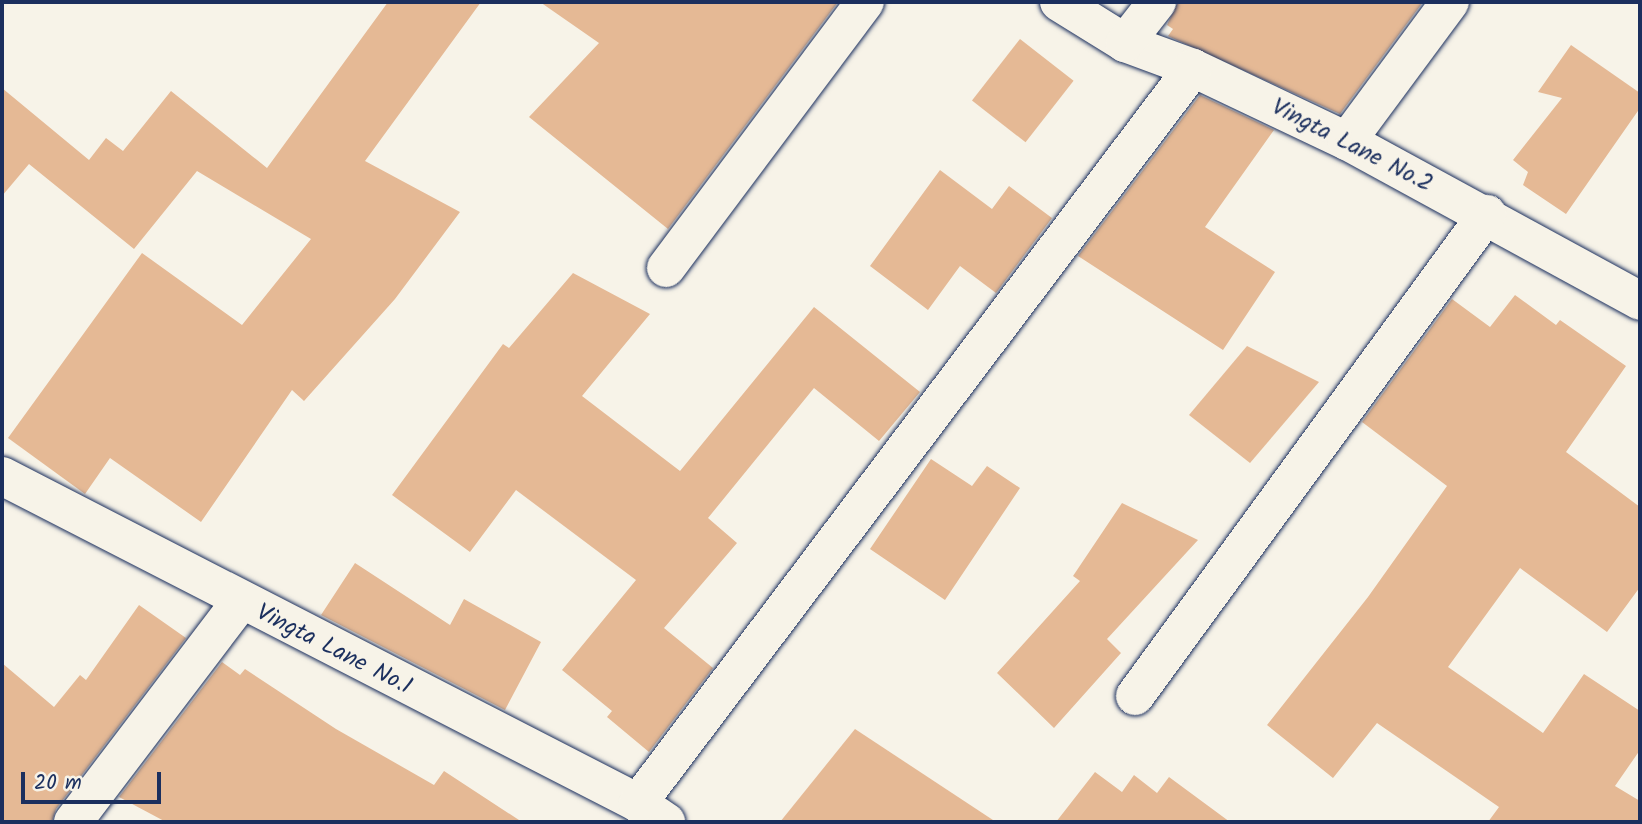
<!DOCTYPE html>
<style>
body{margin:0}
#map{position:relative;width:1642px;height:824px;overflow:hidden;background:#f7f3e8;font-family:Kalam,sans-serif}
div>[style]{position:absolute}
[style*='--x']{left:calc(var(--x)*1px);top:calc(var(--y)*1px);width:calc(var(--w)*1px);rotate:calc(var(--a)*1deg)}
.building>*{inset:0;background:#e5b995;transform-origin:0 0}
.roads{filter:drop-shadow(0 0 2px #1b2f5e) drop-shadow(0 0 2px #1b2f5e)}
.minor>*{height:38px;margin:-19px;padding:0 19px;transform-origin:19px;border-radius:19px;background:#f7f3e8}
span{translate:-50% -50%;white-space:nowrap;text-align:center;line-height:1.15;-webkit-text-stroke:6px #f7f3e8;paint-order:stroke}
.street-label{font-size:24px;color:#1b2f5e}
.frame{position:absolute;inset:0;border:4px solid #1b2f5e;pointer-events:none}
.scale{position:absolute;left:21px;top:772px;width:140px;height:32px;box-sizing:border-box;border:4px solid #1b2f5e;border-top:0;padding-left:9px;font-size:21px;line-height:24px;white-space:nowrap;color:#1b2f5e;-webkit-text-stroke:5px #f7f3e8;paint-order:stroke}
</style>
<div id="map">
<div class="building">
<i style="clip-path:polygon(388px 2px,481px 2px,365px 161px,460px 212px,395px 299px,304px 401px,292px 390px,201px 522px,110px 458px,85px 494px,8px 438px,142px 253px,242px 325px,311px 239px,197px 171px,134px 249px,29px 164px,2px 196px,2px 88px,89px 160px,106px 138px,123px 151px,171px 91px,267px 168px)"></i>
<i style="clip-path:polygon(540px 2px,838px 2px,668px 229px,529px 117px,599px 43px)"></i>
<i style="clip-path:polygon(1178px 2px,1423px 2px,1340px 114px,1168px 36px,1173px 29px,1167px 25px)"></i>
<i style="left:1020px;top:39px;width:68px;height:78px;rotate:38deg"></i>
<i style="clip-path:polygon(1571px 45px,1640px 93px,1640px 108px,1566px 214px,1523px 185px,1528px 172px,1513px 160px,1562px 98px,1538px 92px)"></i>
<i style="clip-path:polygon(1200px 95px,1274px 130px,1205px 227px,1275px 272px,1223px 350px,1078px 256px)"></i>
<i style="clip-path:polygon(940px 170px,992px 209px,1009px 186px,1052px 218px,996px 293px,960px 266px,928px 310px,870px 266px)"></i>
<i style="clip-path:polygon(573px 273px,650px 314px,582px 396px,680px 471px,814px 307px,920px 392px,879px 441px,814px 388px,708px 518px,737px 543px,664px 628px,713px 668px,649px 752px,607px 717px,612px 711px,562px 670px,636px 580px,516px 490px,470px 552px,392px 495px,503px 344px,509px 348px)"></i>
<i style="clip-path:polygon(1515px 295px,1556px 325px,1560px 320px,1626px 366px,1566px 452px,1640px 507px,1640px 587px,1607px 632px,1520px 568px,1448px 667px,1543px 733px,1584px 674px,1640px 711px,1640px 750px,1615px 786px,1640px 801px,1640px 822px,1488px 822px,1499px 807px,1377px 723px,1333px 778px,1267px 725px,1368px 597px,1447px 486px,1362px 422px,1452px 299px,1490px 327px)"></i>
<i style="clip-path:polygon(1247px 346px,1319px 382px,1250px 463px,1189px 415px)"></i>
<i style="clip-path:polygon(931px 459px,972px 486px,987px 466px,1020px 488px,945px 600px,870px 549px)"></i>
<i style="clip-path:polygon(1122px 503px,1198px 540px,1107px 639px,1121px 653px,1054px 728px,997px 673px,1080px 581px,1073px 576px)"></i>
<i style="clip-path:polygon(355px 563px,450px 625px,464px 599px,541px 642px,505px 710px,321px 615px)"></i>
<i style="clip-path:polygon(139px 605px,186px 638px,56px 809px,52px 822px,2px 822px,2px 663px,54px 707px,80px 675px,86px 680px)"></i>
<i style="clip-path:polygon(222px 662px,240px 675px,245px 669px,336px 729px,434px 785px,444px 771px,522px 822px,166px 822px,119px 797px)"></i>
<i style="clip-path:polygon(855px 729px,996px 822px,780px 822px)"></i>
<i style="clip-path:polygon(1095px 772px,1122px 792px,1134px 775px,1157px 793px,1169px 777px,1230px 822px,1056px 822px)"></i>
</div>
<div class="roads">
<div class="minor">
<i style="--x:1059;--y:2;--w:78;--a:31.8"></i>
<i style="--x:1125;--y:43;--w:72;--a:20.2"></i>
<i style="--x:1193;--y:68;--w:170;--a:25.4"></i>
<i style="--x:1347;--y:141;--w:334;--a:28.6"></i>
<i style="--x:1125;--y:43;--w:52;--a:-52"></i>
<i style="--x:1347;--y:141;--w:173;--a:-53.5"></i>
<i style="--x:666;--y:268;--w:332;--a:-53.2"></i>
<i style="--x:2;--y:476;--w:715;--a:27.21"></i>
<i style="--x:638;--y:803;--w:34;--a:34"></i>
<i style="--x:1135;--y:696;--w:597;--a:-53.86"></i>
<i style="--x:638;--y:803;--w:921;--a:-52.94"></i>
<i style="--x:73;--y:822;--w:276;--a:-52.8"></i>
</div>
</div>
<div class="street-label">
<span style="left:1352px;top:146px;rotate:27deg">Vingta Lane No.2</span>
<span style="left:334px;top:650px;rotate:27deg">Vingta Lane No.1</span>
</div>
<div class="frame"></div>
<div class="scale">20 m</div>
</div>
